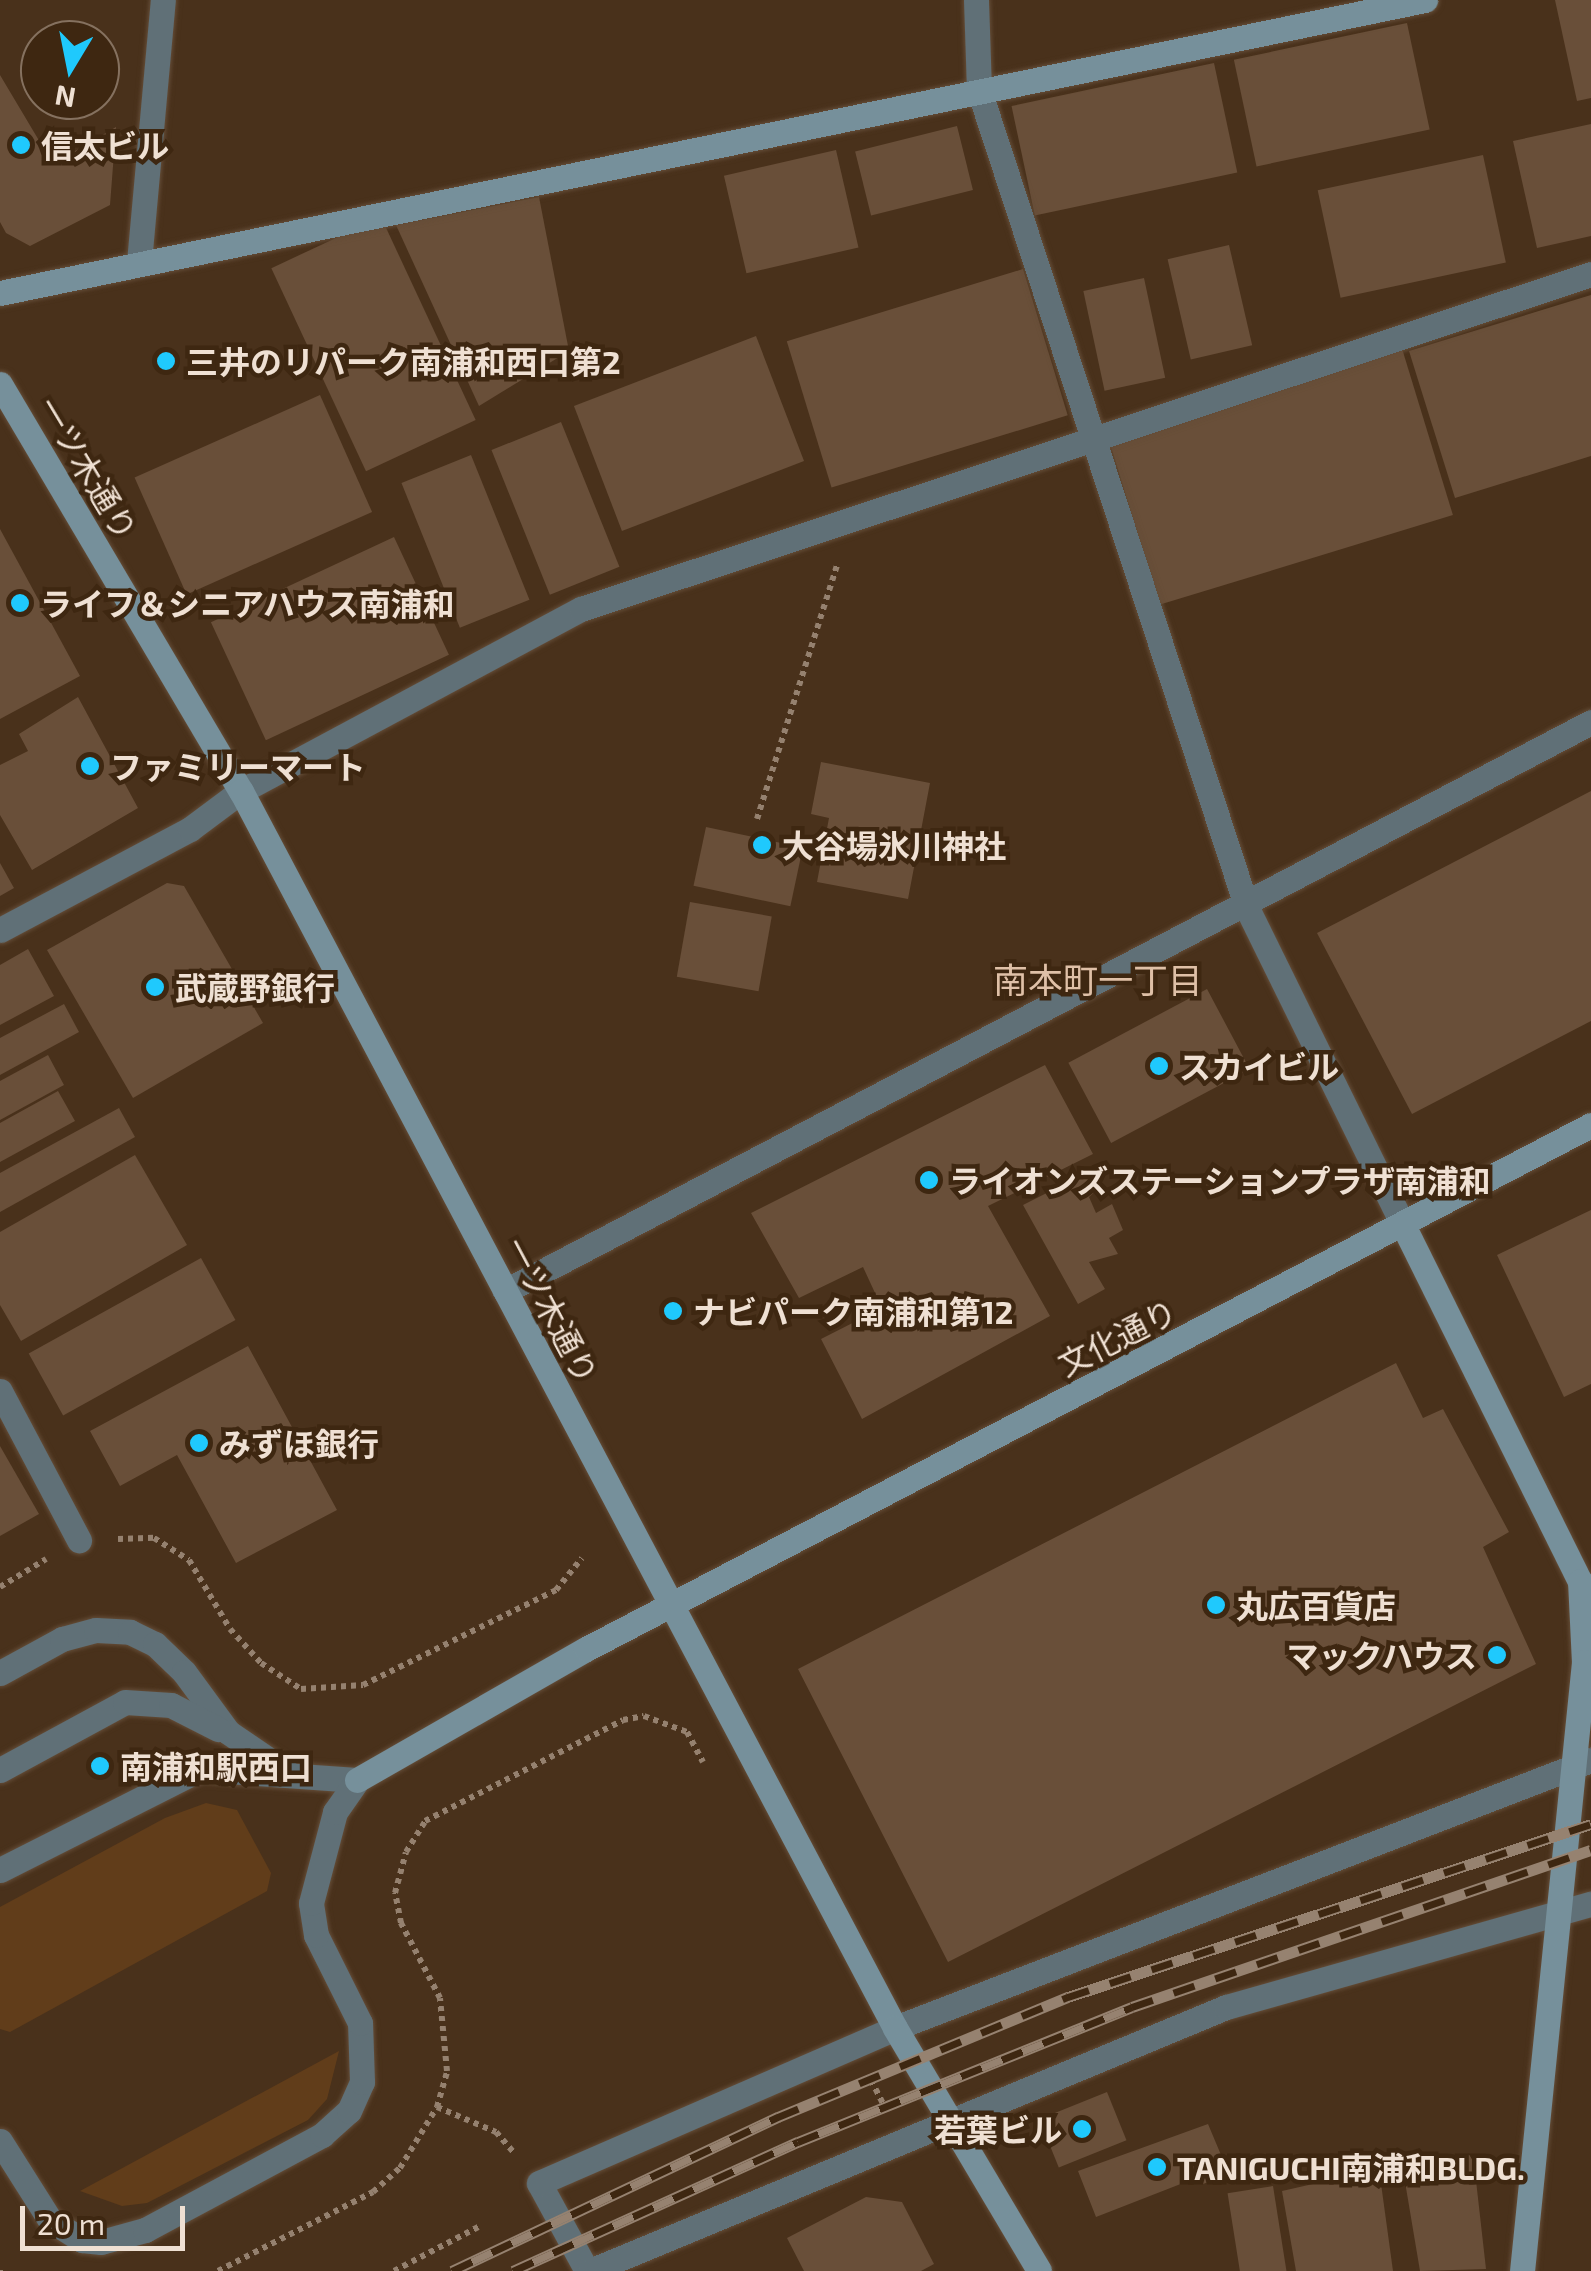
<!DOCTYPE html>
<meta charset="utf-8">
<style>
body{margin:0}
#map{position:relative;width:1591px;height:2271px;overflow:hidden;background:#49311b;font-family:"Exo 2","Noto Sans JP",sans-serif}
div>[style]{position:absolute}
[style*='--x']{left:calc(var(--x)*1px);top:calc(var(--y)*1px);width:calc(var(--w)*1px);rotate:calc(var(--a)*1deg)}
.green>*{inset:0;background:#613d1a}
.building>*{inset:0;background:#694f39;transform-origin:0 0}
.path>*{height:6px;margin-top:-3px;transform-origin:0;background:repeating-linear-gradient(90deg,#95816f 0 5px,transparent 0 10px)}
.roads{filter:drop-shadow(0 0 2px #644d38) drop-shadow(0 0 2px #644d38)}
.street>*{height:25px;margin:-12.5px;padding:0 12.5px;transform-origin:12.5px;border-radius:12.5px;background:#607077}
.secondary>*{height:25px;margin:-12.5px;padding:0 12.5px;transform-origin:12.5px;border-radius:12.5px;background:#76909b}
.rail>*{height:11px;margin-top:-5.5px;transform-origin:0;background:repeating-linear-gradient(90deg,#3e2711 0 22px,#968270 0 44px);box-sizing:border-box;border-block:2px solid #968270}
.dots>*{width:28px;height:28px;translate:-50% -50%;box-sizing:border-box;border:5px solid #3e2711;border-radius:50%}
span{translate:-50% -50%;white-space:nowrap;text-align:center;line-height:1.15;-webkit-text-stroke:9px #3e2711;paint-order:stroke}
.poi-label{font-size:32px;color:#efe0d3;font-weight:700}
.left{translate:0 -50%;text-align:left}
.right{translate:-100% -50%;text-align:right}
.street-label{font-size:32px;color:#efe0d3}
.neighbourhood-label{font-size:35px;color:#dfc0a7}
.north{position:absolute;left:20px;top:20px;width:100px;height:100px;box-sizing:border-box;background:#3e2711;border:2px solid #85715f;border-radius:50%;rotate:190deg;font-size:28px;font-weight:700;line-height:40px;text-align:center;color:#efe0d3}
.north::after{content:'';display:block;margin:auto;width:35px;height:45px;background:#1fc9fd;clip-path:polygon(50% 0,100% 100%,50% 72%,0 100%)}
.scale{position:absolute;left:20px;top:2206px;width:165px;height:45px;box-sizing:border-box;border:5px solid #efe0d3;border-top:0;padding-left:12px;font-size:30px;line-height:35px;white-space:nowrap;color:#efe0d3;-webkit-text-stroke:8px #3e2711;paint-order:stroke}
</style>
<div id="map">
<div class="green">
<i style="clip-path:polygon(206px 1803px,237px 1810px,271px 1873px,267px 1891px,10px 2032px,0 2029px,0 1907px,165px 1818px)"></i>
<i style="clip-path:polygon(339px 2051px,327px 2099px,308px 2120px,147px 2203px,122px 2206px,80px 2191px)"></i>
</div>
<div class="building">
<i style="clip-path:polygon(1555px 0,1591px 0,1591px 98px,1577px 101px)"></i>
<i style="left:1407px;top:23px;width:109px;height:177px;rotate:78deg"></i>
<i style="left:1214px;top:63px;width:112px;height:207px;rotate:78deg"></i>
<i style="clip-path:polygon(0 75px,53px 164px,116px 127px,110px 205px,30px 246px,6px 233px,0 222px)"></i>
<i style="clip-path:polygon(1591px 124px,1591px 236px,1537px 248px,1513px 141px)"></i>
<i style="left:957px;top:126px;width:66px;height:105px;rotate:76deg"></i>
<i style="left:836px;top:150px;width:100px;height:115px;rotate:77deg"></i>
<i style="left:1483px;top:155px;width:110px;height:169px;rotate:78deg"></i>
<i style="clip-path:polygon(539px 197px,569px 351px,479px 406px,396px 225px)"></i>
<i style="left:381px;top:217px;width:224px;height:121px;rotate:65deg"></i>
<i style="left:1229px;top:245px;width:103px;height:63px;rotate:77deg"></i>
<i style="left:1023px;top:269px;width:153px;height:247px;rotate:73deg"></i>
<i style="left:1144px;top:278px;width:102px;height:62px;rotate:78deg"></i>
<i style="clip-path:polygon(1591px 295px,1591px 456px,1455px 498px,1409px 351px)"></i>
<i style="left:756px;top:336px;width:134px;height:195px;rotate:69deg"></i>
<i style="left:1400px;top:342px;width:181px;height:307px;rotate:73deg"></i>
<i style="left:320px;top:395px;width:128px;height:203px;rotate:66deg"></i>
<i style="left:561px;top:422px;width:156px;height:75px;rotate:68deg"></i>
<i style="left:471px;top:455px;width:156px;height:75px;rotate:68deg"></i>
<i style="clip-path:polygon(0 529px,80px 676px,0 719px)"></i>
<i style="left:394px;top:537px;width:130px;height:202px;rotate:65deg"></i>
<i style="clip-path:polygon(78px 697px,138px 808px,32px 870px,0 815px,0 765px,28px 751px,19px 734px)"></i>
<i style="clip-path:polygon(821px 762px,930px 783px,908px 899px,817px 882px,829px 818px,811px 814px)"></i>
<i style="clip-path:polygon(1591px 791px,1591px 1021px,1412px 1114px,1317px 933px)"></i>
<i style="left:706px;top:827px;width:99px;height:60px;rotate:12deg"></i>
<i style="clip-path:polygon(0 863px,14px 888px,0 896px)"></i>
<i style="clip-path:polygon(167px 883px,184px 886px,263px 1023px,133px 1098px,47px 950px)"></i>
<i style="left:690px;top:902px;width:83px;height:76px;rotate:10deg"></i>
<i style="clip-path:polygon(28px 949px,54px 996px,0 1025px,0 965px)"></i>
<i style="left:1207px;top:989px;width:91px;height:157px;rotate:62deg"></i>
<i style="clip-path:polygon(64px 1004px,79px 1032px,0 1075px,0 1038px)"></i>
<i style="clip-path:polygon(48px 1055px,64px 1085px,0 1120px,0 1081px)"></i>
<i style="clip-path:polygon(1045px 1065px,1093px 1154px,988px 1206px,1050px 1316px,862px 1419px,821px 1339px,882px 1308px,863px 1267px,799px 1298px,751px 1213px)"></i>
<i style="clip-path:polygon(58px 1091px,75px 1121px,0 1162px,0 1123px)"></i>
<i style="clip-path:polygon(119px 1108px,135px 1137px,0 1212px,0 1173px)"></i>
<i style="clip-path:polygon(135px 1155px,187px 1245px,21px 1341px,0 1305px,0 1232px)"></i>
<i style="clip-path:polygon(1092px 1170px,1102px 1185px,1089px 1197px,1096px 1213px,1112px 1204px,1123px 1230px,1109px 1238px,1118px 1254px,1089px 1262px,1105px 1289px,1078px 1304px,1023px 1205px)"></i>
<i style="clip-path:polygon(1591px 1210px,1591px 1384px,1564px 1397px,1497px 1255px)"></i>
<i style="left:201px;top:1258px;width:71px;height:197px;rotate:61deg"></i>
<i style="clip-path:polygon(248px 1346px,337px 1510px,236px 1563px,177px 1455px,120px 1486px,90px 1431px)"></i>
<i style="clip-path:polygon(1396px 1363px,1423px 1418px,1443px 1409px,1509px 1532px,1483px 1547px,1536px 1664px,948px 1962px,798px 1669px)"></i>
<i style="clip-path:polygon(0 1446px,39px 1514px,0 1536px)"></i>
<i style="left:1107px;top:2092px;width:52px;height:73px;rotate:68deg"></i>
<i style="clip-path:polygon(1208px 2124px,1224px 2162px,1222px 2177px,1203px 2184px,1196px 2178px,1096px 2217px,1078px 2171px)"></i>
<i style="clip-path:polygon(1473px 2154px,1486px 2269px,1420px 2271px,1402px 2164px)"></i>
<i style="clip-path:polygon(1379px 2169px,1393px 2271px,1296px 2271px,1282px 2191px)"></i>
<i style="left:1273px;top:2186px;width:86px;height:46px;rotate:81deg"></i>
<i style="clip-path:polygon(866px 2197px,902px 2202px,934px 2264px,921px 2271px,804px 2271px,787px 2238px)"></i>
</div>
<div class="path">
<i style="--x:757;--y:819;--w:266;--a:-72.5"></i>
<i style="--x:118;--y:1539;--w:36;--a:-2"></i>
<i style="--x:154;--y:1538;--w:41;--a:32.2"></i>
<i style="--x:189;--y:1560;--w:80;--a:59.3"></i>
<i style="--x:230;--y:1629;--w:46;--a:47.6"></i>
<i style="--x:261;--y:1663;--w:48;--a:33"></i>
<i style="--x:301;--y:1689;--w:62;--a:-3.7"></i>
<i style="--x:363;--y:1685;--w:215;--a:-26.2"></i>
<i style="--x:556;--y:1590;--w:41;--a:-50.9"></i>
<i style="--x:0;--y:1587;--w:54;--a:-31.3"></i>
<i style="--x:871;--y:2080;--w:27;--a:63"></i>
<i style="--x:437;--y:2107;--w:64;--a:23"></i>
<i style="--x:496;--y:2132;--w:29;--a:49"></i>
<i style="--x:0;--y:2270;--w:1;--a:90"></i>
<i style="--x:218;--y:2271;--w:174;--a:-27"></i>
<i style="--x:373;--y:2192;--w:36;--a:-42"></i>
<i style="--x:400;--y:2168;--w:71;--a:-58.8"></i>
<i style="--x:437;--y:2107;--w:37;--a:-74"></i>
<i style="--x:447;--y:2071;--w:73;--a:-95.5"></i>
<i style="--x:440;--y:1998;--w:85;--a:-117.5"></i>
<i style="--x:401;--y:1923;--w:31;--a:-101"></i>
<i style="--x:395;--y:1893;--w:42;--a:-75"></i>
<i style="--x:406;--y:1852;--w:36;--a:-58"></i>
<i style="--x:425;--y:1821;--w:222;--a:-27"></i>
<i style="--x:623;--y:1720;--w:21;--a:-11"></i>
<i style="--x:644;--y:1716;--w:46;--a:20.4"></i>
<i style="--x:687;--y:1732;--w:34;--a:62"></i>
<i style="--x:394;--y:2271;--w:95;--a:-27.6"></i>
</div>
<div class="roads">
<div class="street">
<i style="--x:976;--y:0;--w:90;--a:88.1"></i>
<i style="--x:979;--y:90;--w:861;--a:71.86"></i>
<i style="--x:1247;--y:908;--w:353;--a:63.8"></i>
<i style="--x:139;--y:262;--w:263;--a:-84.8"></i>
<i style="--x:0;--y:930;--w:215;--a:-28"></i>
<i style="--x:190;--y:829;--w:64;--a:-36.7"></i>
<i style="--x:241;--y:791;--w:386;--a:-28.2"></i>
<i style="--x:581;--y:609;--w:1064;--a:-18.35"></i>
<i style="--x:505;--y:1291;--w:1226;--a:-27.65"></i>
<i style="--x:0;--y:1391;--w:169;--a:62.1"></i>
<i style="--x:0;--y:1673;--w:71;--a:-28.7"></i>
<i style="--x:62;--y:1639;--w:35;--a:-15"></i>
<i style="--x:96;--y:1630;--w:34;--a:3"></i>
<i style="--x:130;--y:1632;--w:28;--a:26"></i>
<i style="--x:155;--y:1644;--w:40;--a:44"></i>
<i style="--x:184;--y:1672;--w:74;--a:53.7"></i>
<i style="--x:228;--y:1732;--w:73;--a:34.3"></i>
<i style="--x:0;--y:1770;--w:142;--a:-28.5"></i>
<i style="--x:125;--y:1702;--w:46;--a:3.7"></i>
<i style="--x:171;--y:1705;--w:53;--a:27.1"></i>
<i style="--x:0;--y:1870;--w:224;--a:-26.8"></i>
<i style="--x:200;--y:1769;--w:157;--a:4"></i>
<i style="--x:0;--y:2141;--w:93;--a:57.7"></i>
<i style="--x:50;--y:2220;--w:38;--a:32"></i>
<i style="--x:82;--y:2240;--w:19;--a:6"></i>
<i style="--x:101;--y:2242;--w:46;--a:-15.3"></i>
<i style="--x:145;--y:2230;--w:201;--a:-28.2"></i>
<i style="--x:322;--y:2135;--w:36;--a:-42"></i>
<i style="--x:349;--y:2111;--w:32;--a:-66"></i>
<i style="--x:362;--y:2082;--w:59;--a:-91.9"></i>
<i style="--x:360;--y:2023;--w:98;--a:-116.6"></i>
<i style="--x:316;--y:1935;--w:32;--a:-99"></i>
<i style="--x:311;--y:1903;--w:94;--a:-75.2"></i>
<i style="--x:335;--y:1812;--w:39;--a:-55"></i>
<i style="--x:587;--y:2271;--w:100;--a:-118.6"></i>
<i style="--x:539;--y:2183;--w:388;--a:-23.5"></i>
<i style="--x:895;--y:2028;--w:746;--a:-21.06"></i>
<i style="--x:590;--y:2271;--w:689;--a:-22.54"></i>
<i style="--x:1226;--y:2007;--w:379;--a:-15.8"></i>
</div>
<div class="secondary">
<i style="--x:0;--y:293;--w:1455;--a:-11.62"></i>
<i style="--x:0;--y:384;--w:473;--a:59.4"></i>
<i style="--x:241;--y:791;--w:1399;--a:62.13"></i>
<i style="--x:895;--y:2028;--w:282;--a:59.3"></i>
<i style="--x:1403;--y:1225;--w:398;--a:63.6"></i>
<i style="--x:1580;--y:1581;--w:81;--a:87.2"></i>
<i style="--x:1584;--y:1662;--w:612;--a:95.81"></i>
<i style="--x:357;--y:1780;--w:264;--a:-29.8"></i>
<i style="--x:586;--y:1649;--w:1133;--a:-27.54"></i>
</div>
</div>
<div class="rail">
<i style="--x:452;--y:2271;--w:361;--a:-25.3"></i>
<i style="--x:778;--y:2117;--w:314;--a:-22.5"></i>
<i style="--x:1068;--y:1997;--w:551;--a:-18.3"></i>
<i style="--x:513;--y:2271;--w:313;--a:-24.4"></i>
<i style="--x:798;--y:2142;--w:360;--a:-22"></i>
<i style="--x:1132;--y:2007;--w:485;--a:-18.9"></i>
</div>
<div class="dots">
<i style="left:21px;top:145px;background:#1fc9fd"></i>
<i style="left:166px;top:361px;background:#1fc9fd"></i>
<i style="left:20px;top:603px;background:#1fc9fd"></i>
<i style="left:90px;top:766px;background:#1fc9fd"></i>
<i style="left:762px;top:845px;background:#1fc9fd"></i>
<i style="left:155px;top:987px;background:#1fc9fd"></i>
<i style="left:1159px;top:1066px;background:#1fc9fd"></i>
<i style="left:929px;top:1180px;background:#1fc9fd"></i>
<i style="left:673px;top:1311px;background:#1fc9fd"></i>
<i style="left:199px;top:1443px;background:#1fc9fd"></i>
<i style="left:1216px;top:1605px;background:#1fc9fd"></i>
<i style="left:1497px;top:1655px;background:#1fc9fd"></i>
<i style="left:100px;top:1766px;background:#1fc9fd"></i>
<i style="left:1082px;top:2129px;background:#1fc9fd"></i>
<i style="left:1157px;top:2167px;background:#1fc9fd"></i>
</div>
<div class="poi-label">
<span class="left" style="left:41px;top:145px">信太ビル</span>
<span class="left" style="left:186px;top:361px">三井のリパーク南浦和西口第2</span>
<span class="left" style="left:40px;top:603px">ライフ＆シニアハウス南浦和</span>
<span class="left" style="left:110px;top:766px">ファミリーマート</span>
<span class="left" style="left:782px;top:845px">大谷場氷川神社</span>
<span class="left" style="left:175px;top:987px">武蔵野銀行</span>
<span class="left" style="left:1179px;top:1066px">スカイビル</span>
<span class="left" style="left:949px;top:1180px">ライオンズステーションプラザ南浦和</span>
<span class="left" style="left:693px;top:1311px">ナビパーク南浦和第12</span>
<span class="left" style="left:219px;top:1443px">みずほ銀行</span>
<span class="left" style="left:1236px;top:1605px">丸広百貨店</span>
<span class="right" style="left:1477px;top:1655px">マックハウス</span>
<span class="left" style="left:120px;top:1766px">南浦和駅西口</span>
<span class="right" style="left:1062px;top:2129px">若葉ビル</span>
<span class="left" style="left:1177px;top:2167px">TANIGUCHI南浦和BLDG.</span>
</div>
<div class="street-label">
<span style="left:88px;top:468px;rotate:59deg">一ツ木通り</span>
<span style="left:552px;top:1310px;rotate:62deg">一ツ木通り</span>
<span style="left:1117px;top:1337px;rotate:-27deg">文化通り</span>
</div>
<div class="neighbourhood-label">
<span style="left:1098px;top:979px">南本町一丁目</span>
</div>
<div class="north">N</div>
<div class="scale">20 m</div>
</div>
